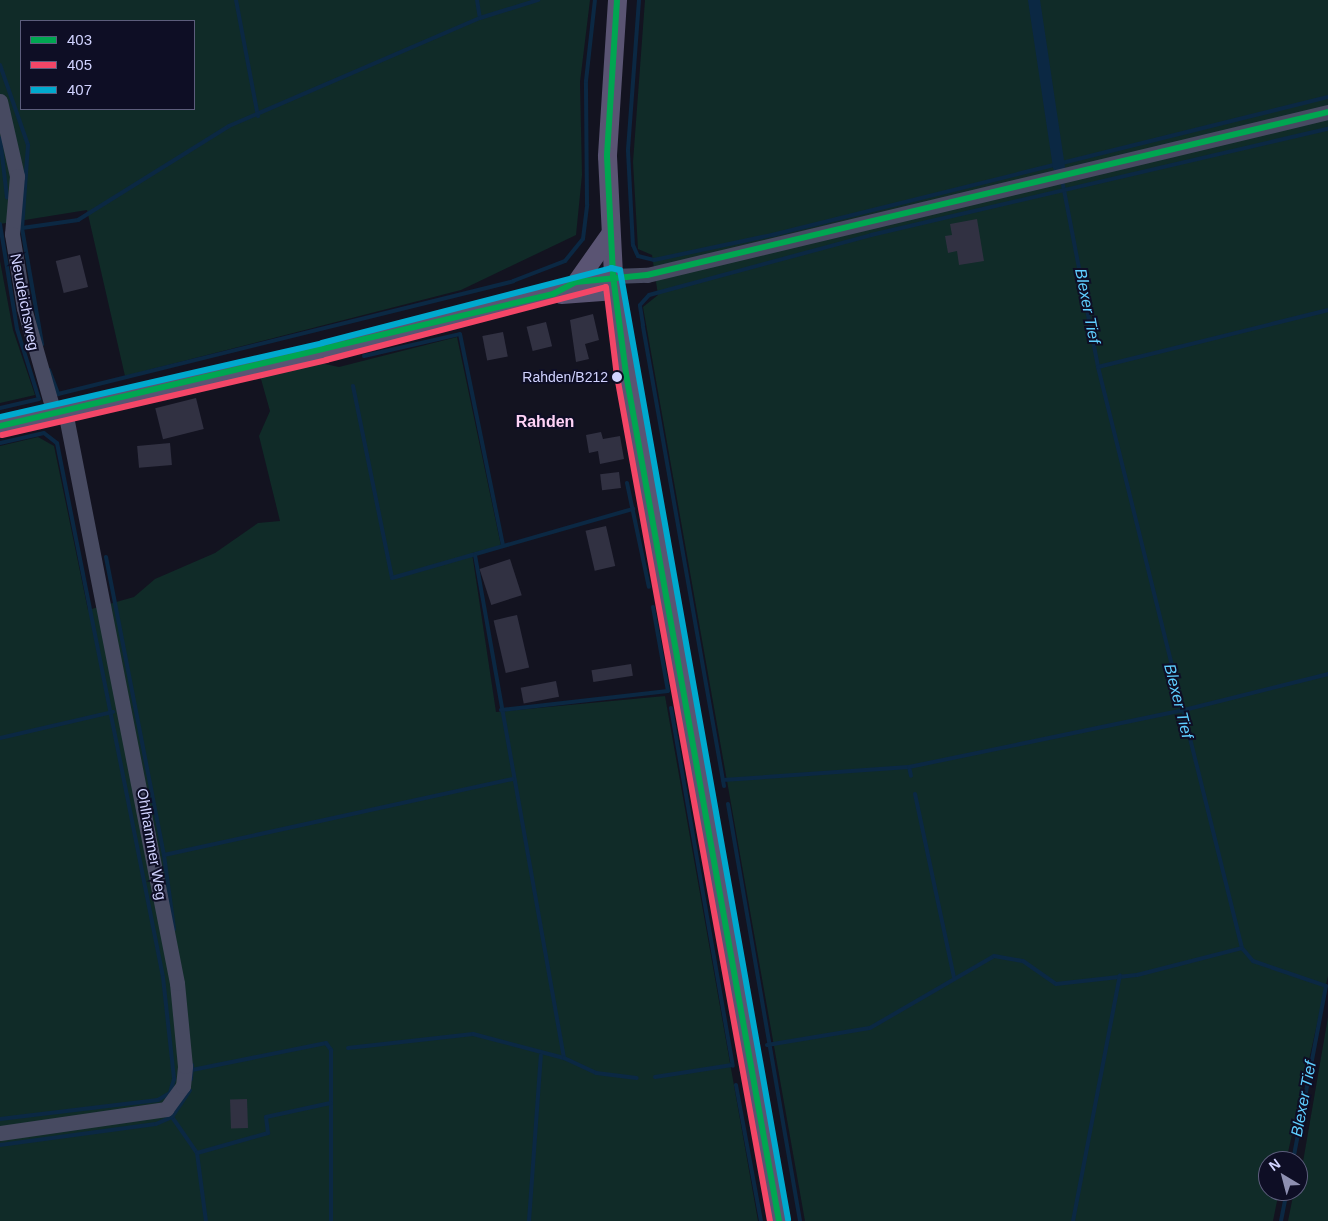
<!DOCTYPE html>
<style>
body{margin:0}
#map{position:relative;width:1328px;height:1221px;overflow:hidden;background:#131320;font-family:Helvetica,sans-serif}
div>[style]{position:absolute}
[style*='--x']{left:calc(var(--x)*1px);top:calc(var(--y)*1px);width:calc(var(--w)*1px);rotate:calc(var(--a)*1deg)}
.green>*{inset:0;background:#102b28}
.stream>*{height:4px;margin:-2px;padding:0 2px;transform-origin:2px;border-radius:2px;background:#0b2843}
.canal>*{height:12px;margin:-6px;padding:0 6px;transform-origin:6px;border-radius:6px;background:#0b2843}
.building>*{inset:0;background:#313142;transform-origin:0 0}
.minor>*{height:15px;margin:-7.5px;padding:0 7.5px;transform-origin:7.5px;border-radius:7.5px;background:#474a61}
.major>*{height:19px;margin:-9.5px;padding:0 9.5px;transform-origin:9.5px;border-radius:9.5px;background:#5a5473}
.bus-1>*{height:6px;margin:-3px;padding:0 3px;transform-origin:3px;border-radius:3px;background:#00a651}
.bus-2>*{height:6px;margin:-3px;padding:0 3px;transform-origin:3px;border-radius:3px;background:#f34667}
.bus-3>*{height:6px;margin:-3px;padding:0 3px;transform-origin:3px;border-radius:3px;background:#00a9ce}
.dots>*{width:14px;height:14px;translate:-50% -50%;box-sizing:border-box;border:2px solid #0e0e25;border-radius:50%}
span{translate:-50% -50%;white-space:nowrap;text-align:center;line-height:1.15;-webkit-text-stroke:4px #0e0e25;paint-order:stroke}
.bus-label{font-size:14px;color:#d1d3ff}
.right{translate:-100% -50%;text-align:right}
.street-label{font-size:15px;color:#d1d3ff}
.water-label{font-size:16px;color:#5fceff;font-style:italic}
.neighbourhood-label{font-size:16px;color:#ffd3f6;font-weight:700}
.legend{position:absolute;left:20px;top:20px;width:175px;height:90px;box-sizing:border-box;background:#0e0e25;border:1px solid #5c5d7c;margin:0;padding:6px 9px;list-style:none;font-size:15px;color:#d1d3ff}
.legend li{display:flex;align-items:center;gap:10px;height:25px}
.legend b{width:25px;border:1px solid #5c5d7c}
.north{position:absolute;left:1258px;top:1151px;width:50px;height:50px;box-sizing:border-box;background:#0e0e25;border:1px solid #5c5d7c;border-radius:50%;rotate:323deg;font-size:14px;font-weight:700;line-height:20px;text-align:center;color:#d1d3ff}
.north::after{content:'';display:block;margin:auto;width:18px;height:22px;background:#8e90b1;clip-path:polygon(50% 0,100% 100%,50% 72%,0 100%)}
</style>
<div id="map">
<div class="green">
<i style="clip-path:polygon(evenodd,0 0,590px 0,580px 82px,582px 175px,576px 235px,461px 290px,125px 376px,87px 210px,0 224px,0 0,21px 21px,194px 21px,194px 109px,21px 109px,21px 21px)"></i>
<i style="clip-path:polygon(645px 0,1328px 0,1328px 976px,1286px 1161px,1268px 1161px,1268px 1191px,1279px 1191px,1273px 1221px,805px 1221px,643px 307px,658px 295px,652px 255px,638px 249px,633px 162px)"></i>
<i style="clip-path:polygon(0 261px,13px 330px,35px 395px,0 403px)"></i>
<i style="clip-path:polygon(457px 337px,501px 546px,472px 553px,496px 712px,665px 696px,758px 1221px,0 1221px,0 446px,38px 437px,54px 446px,88px 610px,134px 597px,155px 579px,215px 553px,258px 523px,280px 521px,259px 436px,270px 411px,259px 372px,311px 361px,339px 367px)"></i>
<i style="clip-path:polygon(1328px 1017px,1328px 1221px,1288px 1221px,1294px 1191px,1298px 1191px)"></i>
</div>
<div class="stream">
<i style="--x:236;--y:0;--w:118;--a:79.3"></i>
<i style="--x:477;--y:0;--w:18;--a:81"></i>
<i style="--x:639;--y:0;--w:151;--a:94.2"></i>
<i style="--x:628;--y:151;--w:94;--a:87"></i>
<i style="--x:633;--y:245;--w:12;--a:66"></i>
<i style="--x:638;--y:256;--w:16;--a:14"></i>
<i style="--x:654;--y:260;--w:121;--a:-12"></i>
<i style="--x:772;--y:235;--w:573;--a:-13.94"></i>
<i style="--x:0;--y:65;--w:85;--a:70.7"></i>
<i style="--x:28;--y:145;--w:83;--a:94.1"></i>
<i style="--x:22;--y:228;--w:118;--a:80.2"></i>
<i style="--x:0;--y:138;--w:60;--a:83.3"></i>
<i style="--x:1063;--y:185;--w:185;--a:79.1"></i>
<i style="--x:1098;--y:367;--w:599;--a:76.08"></i>
<i style="--x:1242;--y:948;--w:17;--a:50"></i>
<i style="--x:1253;--y:961;--w:77;--a:18.9"></i>
<i style="--x:1326;--y:986;--w:178;--a:100.7"></i>
<i style="--x:0;--y:224;--w:106;--a:80.8"></i>
<i style="--x:17;--y:329;--w:73;--a:72.6"></i>
<i style="--x:39;--y:399;--w:40;--a:167"></i>
<i style="--x:22;--y:228;--w:57;--a:-8.1"></i>
<i style="--x:78;--y:220;--w:178;--a:-31.9"></i>
<i style="--x:229;--y:126;--w:273;--a:-23.3"></i>
<i style="--x:480;--y:18;--w:61;--a:-17.2"></i>
<i style="--x:364;--y:356;--w:98;--a:-12.9"></i>
<i style="--x:460;--y:334;--w:216;--a:78.5"></i>
<i style="--x:1098;--y:367;--w:237;--a:-13.9"></i>
<i style="--x:49;--y:370;--w:26;--a:69"></i>
<i style="--x:58;--y:394;--w:469;--a:-13.9"></i>
<i style="--x:513;--y:281;--w:56;--a:-21"></i>
<i style="--x:565;--y:261;--w:28;--a:-51"></i>
<i style="--x:583;--y:239;--w:35;--a:-83"></i>
<i style="--x:587;--y:204;--w:123;--a:-90.5"></i>
<i style="--x:586;--y:81;--w:81;--a:-83.7"></i>
<i style="--x:353;--y:386;--w:196;--a:78.5"></i>
<i style="--x:392;--y:578;--w:251;--a:-16"></i>
<i style="--x:0;--y:443;--w:45;--a:-12.8"></i>
<i style="--x:44;--y:433;--w:16;--a:38"></i>
<i style="--x:57;--y:443;--w:544;--a:78.77"></i>
<i style="--x:163;--y:977;--w:103;--a:83.8"></i>
<i style="--x:174;--y:1079;--w:15;--a:106"></i>
<i style="--x:170;--y:1093;--w:14;--a:150"></i>
<i style="--x:158;--y:1100;--w:159;--a:173.1"></i>
<i style="--x:627;--y:483;--w:106;--a:78.1"></i>
<i style="--x:475;--y:555;--w:511;--a:79.97"></i>
<i style="--x:106;--y:557;--w:304;--a:79"></i>
<i style="--x:164;--y:855;--w:75;--a:82.3"></i>
<i style="--x:653;--y:607;--w:85;--a:79.9"></i>
<i style="--x:671;--y:708;--w:363;--a:80.2"></i>
<i style="--x:501;--y:710;--w:168;--a:-6.5"></i>
<i style="--x:0;--y:738;--w:116;--a:-13"></i>
<i style="--x:909;--y:767;--w:9;--a:77"></i>
<i style="--x:723;--y:780;--w:186;--a:-4"></i>
<i style="--x:909;--y:767;--w:277;--a:-11.7"></i>
<i style="--x:1180;--y:711;--w:153;--a:-14"></i>
<i style="--x:724;--y:786;--w:468;--a:-100"></i>
<i style="--x:643;--y:325;--w:20;--a:-99"></i>
<i style="--x:640;--y:305;--w:13;--a:-48"></i>
<i style="--x:649;--y:295;--w:230;--a:-15.1"></i>
<i style="--x:871;--y:235;--w:469;--a:-13.1"></i>
<i style="--x:915;--y:794;--w:187;--a:78"></i>
<i style="--x:728;--y:804;--w:423;--a:80.2"></i>
<i style="--x:164;--y:855;--w:357;--a:-12.3"></i>
<i style="--x:767;--y:1045;--w:104;--a:-9.4"></i>
<i style="--x:870;--y:1028;--w:143;--a:-30.1"></i>
<i style="--x:994;--y:956;--w:29;--a:10"></i>
<i style="--x:1023;--y:961;--w:40;--a:34.9"></i>
<i style="--x:1056;--y:984;--w:81;--a:-6.3"></i>
<i style="--x:1137;--y:975;--w:108;--a:-14.4"></i>
<i style="--x:348;--y:1048;--w:126;--a:-6.4"></i>
<i style="--x:473;--y:1034;--w:94;--a:14.8"></i>
<i style="--x:564;--y:1058;--w:35;--a:25"></i>
<i style="--x:596;--y:1073;--w:41;--a:7"></i>
<i style="--x:192;--y:1070;--w:137;--a:-11.4"></i>
<i style="--x:326;--y:1043;--w:9;--a:54"></i>
<i style="--x:331;--y:1050;--w:171;--a:90"></i>
<i style="--x:655;--y:1077;--w:78;--a:-8.9"></i>
<i style="--x:191;--y:1079;--w:14;--a:-86"></i>
<i style="--x:736;--y:1085;--w:138;--a:79.6"></i>
<i style="--x:172;--y:1117;--w:44;--a:55.2"></i>
<i style="--x:197;--y:1153;--w:69;--a:82.5"></i>
<i style="--x:0;--y:1145;--w:157;--a:-7.7"></i>
<i style="--x:156;--y:1124;--w:17;--a:-24"></i>
<i style="--x:172;--y:1117;--w:32;--a:-56"></i>
<i style="--x:197;--y:1153;--w:74;--a:-15.7"></i>
<i style="--x:268;--y:1133;--w:16;--a:-97"></i>
<i style="--x:266;--y:1117;--w:66;--a:-12.2"></i>
<i style="--x:529;--y:1221;--w:166;--a:-85.9"></i>
<i style="--x:1073;--y:1221;--w:250;--a:-79.2"></i>
<i style="--x:1281;--y:1221;--w:31;--a:-79"></i>
</div>
<div class="canal">
<i style="--x:1034;--y:0;--w:169;--a:81.5"></i>
</div>
<div class="building">
<i style="clip-path:polygon(977px 219px,984px 261px,959px 265px,957px 251px,948px 253px,945px 236px,952px 235px,950px 224px)"></i>
<i style="left:80px;top:255px;width:33px;height:25px;rotate:76deg"></i>
<i style="clip-path:polygon(593px 314px,599px 340px,585px 344px,589px 359px,576px 362px,570px 320px)"></i>
<i style="left:546px;top:322px;width:25px;height:20px;rotate:76deg"></i>
<i style="left:503px;top:332px;width:25px;height:21px;rotate:79deg"></i>
<i style="left:196px;top:398px;width:32px;height:42px;rotate:76deg"></i>
<i style="clip-path:polygon(601px 432px,603px 439px,620px 436px,624px 459px,600px 464px,598px 451px,589px 453px,586px 435px)"></i>
<i style="left:170px;top:443px;width:22px;height:33px;rotate:85deg"></i>
<i style="left:619px;top:472px;width:16px;height:19px;rotate:83deg"></i>
<i style="left:606px;top:526px;width:41px;height:21px;rotate:77deg"></i>
<i style="left:510px;top:559px;width:38px;height:32px;rotate:72deg"></i>
<i style="left:517px;top:615px;width:54px;height:24px;rotate:77deg"></i>
<i style="left:631px;top:664px;width:12px;height:40px;rotate:81deg"></i>
<i style="left:556px;top:681px;width:16px;height:36px;rotate:79deg"></i>
<i style="left:247px;top:1099px;width:29px;height:17px;rotate:88deg"></i>
</div>
<div class="minor">
<i style="--x:0;--y:101;--w:77;--a:77.2"></i>
<i style="--x:17;--y:176;--w:58;--a:94.9"></i>
<i style="--x:12;--y:234;--w:75;--a:80.8"></i>
<i style="--x:24;--y:308;--w:109;--a:74.1"></i>
<i style="--x:613;--y:276;--w:34;--a:-2"></i>
<i style="--x:647;--y:275;--w:700;--a:-13.46"></i>
<i style="--x:0;--y:1133;--w:168;--a:-8.2"></i>
<i style="--x:166;--y:1109;--w:29;--a:-54"></i>
<i style="--x:183;--y:1086;--w:20;--a:-84"></i>
<i style="--x:185;--y:1066;--w:83;--a:-95.5"></i>
<i style="--x:177;--y:983;--w:583;--a:-101.08"></i>
</div>
<div class="major">
<i style="--x:617;--y:0;--w:156;--a:93.7"></i>
<i style="--x:607;--y:156;--w:120;--a:87.1"></i>
<i style="--x:613;--y:276;--w:99;--a:82.4"></i>
<i style="--x:626;--y:374;--w:861;--a:79.76"></i>
<i style="--x:576;--y:282;--w:57;--a:-54.9"></i>
<i style="--x:561;--y:294;--w:54;--a:-4.2"></i>
<i style="--x:0;--y:426;--w:333;--a:-13"></i>
<i style="--x:324;--y:351;--w:299;--a:-14.5"></i>
</div>
<div class="bus-1">
<i style="--x:617;--y:0;--w:156;--a:93.7"></i>
<i style="--x:607;--y:156;--w:120;--a:87.1"></i>
<i style="--x:613;--y:276;--w:99;--a:82.4"></i>
<i style="--x:626;--y:374;--w:861;--a:79.76"></i>
<i style="--x:0;--y:426;--w:569;--a:-13.43"></i>
<i style="--x:553;--y:294;--w:26;--a:-28"></i>
<i style="--x:576;--y:282;--w:71;--a:-5.6"></i>
<i style="--x:647;--y:275;--w:700;--a:-13.46"></i>
</div>
<div class="bus-2">
<i style="--x:2;--y:435;--w:333;--a:-13"></i>
<i style="--x:326;--y:360;--w:289;--a:-14.6"></i>
<i style="--x:606;--y:287;--w:90;--a:83"></i>
<i style="--x:617;--y:376;--w:859;--a:79.74"></i>
</div>
<div class="bus-3">
<i style="--x:0;--y:417;--w:330;--a:-12.9"></i>
<i style="--x:322;--y:343;--w:299;--a:-14.5"></i>
<i style="--x:611;--y:268;--w:9;--a:13"></i>
<i style="--x:620;--y:270;--w:964;--a:79.96"></i>
</div>
<div class="dots">
<i style="left:617px;top:377px;background:#d1d3ff"></i>
</div>
<div class="bus-label">
<span class="right" style="left:608px;top:377px">Rahden/B212</span>
</div>
<div class="street-label">
<span style="left:25px;top:302px;rotate:79deg">Neudeichsweg</span>
<span style="left:152px;top:844px;rotate:80deg">Ohlhammer Weg</span>
</div>
<div class="water-label">
<span style="left:1087px;top:306px;rotate:79deg">Blexer Tief</span>
<span style="left:1178px;top:701px;rotate:76deg">Blexer Tief</span>
<span style="left:1304px;top:1099px;rotate:-79deg">Blexer Tief</span>
</div>
<div class="neighbourhood-label">
<span style="left:545px;top:422px">Rahden</span>
</div>
<ul class="legend">
<li><b style="height:6px;background:#00a651"></b>403</li>
<li><b style="height:6px;background:#f34667"></b>405</li>
<li><b style="height:6px;background:#00a9ce"></b>407</li>
</ul>
<div class="north">N</div>
</div>
